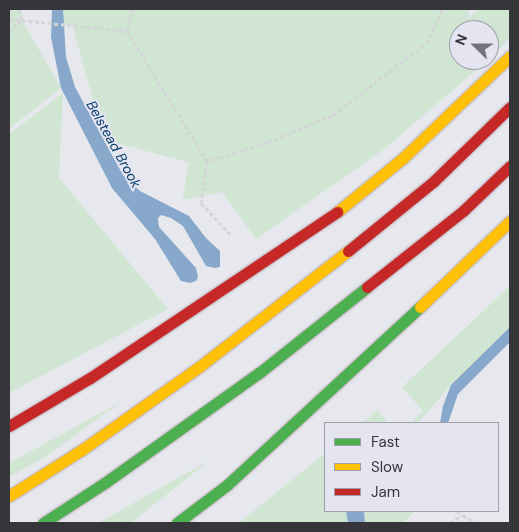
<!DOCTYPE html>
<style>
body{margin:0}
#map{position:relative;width:519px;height:532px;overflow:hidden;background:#e7e8ee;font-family:"DM Sans",sans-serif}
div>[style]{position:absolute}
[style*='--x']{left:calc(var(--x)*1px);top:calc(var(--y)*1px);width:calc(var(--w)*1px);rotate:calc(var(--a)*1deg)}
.green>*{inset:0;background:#d0e6d3}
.water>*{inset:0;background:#87a8ca}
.path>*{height:3px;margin-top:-1.5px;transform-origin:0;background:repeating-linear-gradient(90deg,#d4d5d7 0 4px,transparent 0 6.5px)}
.roads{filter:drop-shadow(0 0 1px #b8a7af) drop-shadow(0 0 1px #b8a7af)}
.fast>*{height:11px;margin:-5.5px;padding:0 5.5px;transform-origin:5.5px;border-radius:5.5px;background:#4caf50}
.slow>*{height:11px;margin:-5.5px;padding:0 5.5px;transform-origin:5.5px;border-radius:5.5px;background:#ffc107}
.jam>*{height:11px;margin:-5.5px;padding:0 5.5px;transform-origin:5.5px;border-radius:5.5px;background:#c62828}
span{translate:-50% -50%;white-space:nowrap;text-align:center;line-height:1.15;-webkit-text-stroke:4px #e4e5f1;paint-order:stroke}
.water-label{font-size:14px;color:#063d69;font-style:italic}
.frame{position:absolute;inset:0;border:10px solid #35353a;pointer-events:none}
.legend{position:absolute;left:324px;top:422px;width:175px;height:90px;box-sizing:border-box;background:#e4e5f1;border:1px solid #9e9fa8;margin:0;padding:6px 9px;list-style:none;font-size:15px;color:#35353a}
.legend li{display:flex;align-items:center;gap:10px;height:25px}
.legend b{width:25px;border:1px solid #9e9fa8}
.north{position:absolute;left:449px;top:20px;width:50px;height:50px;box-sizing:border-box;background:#e4e5f1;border:1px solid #9e9fa8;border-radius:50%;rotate:292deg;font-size:14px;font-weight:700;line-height:20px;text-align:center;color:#35353a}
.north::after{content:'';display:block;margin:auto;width:18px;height:22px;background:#737479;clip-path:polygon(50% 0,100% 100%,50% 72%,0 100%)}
</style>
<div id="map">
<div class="green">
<i style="clip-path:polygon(9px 9px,22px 9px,22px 20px,61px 88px,9px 129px)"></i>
<i style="clip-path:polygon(63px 9px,469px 9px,468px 19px,479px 9px,510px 9px,510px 38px,489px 59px,489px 30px,459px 30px,459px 60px,488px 60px,383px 150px,256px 239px,222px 192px,183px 200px,188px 162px,104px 140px,72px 24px,63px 23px)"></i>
<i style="clip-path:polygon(63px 93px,59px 178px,168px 309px,9px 393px,9px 134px)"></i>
<i style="clip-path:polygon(510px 286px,510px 327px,451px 385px,418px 423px,411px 423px,423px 411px,402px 387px)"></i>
<i style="clip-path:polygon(121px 402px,45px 457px,9px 477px,9px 463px)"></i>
<i style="clip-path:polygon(377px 410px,388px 423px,362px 423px,370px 417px)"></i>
<i style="clip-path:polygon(325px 453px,325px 511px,346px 511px,348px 523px,239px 523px)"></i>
<i style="clip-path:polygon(210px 460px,131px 523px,98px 523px)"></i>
<i style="clip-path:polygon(364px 511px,415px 511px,403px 523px,365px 523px)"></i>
</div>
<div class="water">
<i style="clip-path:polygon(52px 9px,63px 9px,66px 57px,75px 87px,123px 175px,140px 191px,189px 216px,206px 238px,220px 251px,220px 267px,215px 268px,206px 266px,183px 226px,171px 218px,161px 215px,158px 218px,159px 227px,196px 268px,198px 277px,196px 281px,190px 283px,181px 281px,155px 239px,112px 188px,61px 88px,51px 37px)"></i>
<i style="clip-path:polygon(510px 327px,510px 342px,458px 394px,448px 423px,440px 423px,443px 406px,451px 385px)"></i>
<i style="clip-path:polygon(346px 511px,364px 511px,365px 523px,348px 523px)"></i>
</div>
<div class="path">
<i style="--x:9;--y:19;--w:119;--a:5.8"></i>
<i style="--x:127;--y:31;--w:153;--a:58.4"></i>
<i style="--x:207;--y:161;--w:42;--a:98.1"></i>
<i style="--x:201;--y:203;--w:42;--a:46.9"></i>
<i style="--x:127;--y:31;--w:23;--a:-77"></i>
<i style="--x:9;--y:32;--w:18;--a:-45"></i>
<i style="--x:22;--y:19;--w:10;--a:-107"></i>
<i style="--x:207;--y:161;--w:64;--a:-17.3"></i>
<i style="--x:268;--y:142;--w:70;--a:-22.6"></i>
<i style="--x:333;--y:115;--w:118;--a:-37.5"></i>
<i style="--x:427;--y:43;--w:37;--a:-66"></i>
<i style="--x:457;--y:511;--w:22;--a:34"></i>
<i style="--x:450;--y:523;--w:14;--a:-34"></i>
</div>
<div class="roads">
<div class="fast">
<i style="--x:43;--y:523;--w:75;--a:-33.1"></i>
<i style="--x:106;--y:482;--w:188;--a:-35.5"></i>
<i style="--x:259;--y:373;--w:138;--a:-38.5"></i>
<i style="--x:177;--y:523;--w:63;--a:-37.2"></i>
<i style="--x:227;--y:485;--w:263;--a:-42.7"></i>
</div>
<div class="slow">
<i style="--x:337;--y:212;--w:85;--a:-39.3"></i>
<i style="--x:403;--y:158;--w:148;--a:-43.6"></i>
<i style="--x:420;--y:307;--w:124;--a:-43.7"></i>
<i style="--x:9;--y:496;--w:88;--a:-32.4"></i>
<i style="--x:83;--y:449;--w:142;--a:-35.3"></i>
<i style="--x:199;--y:367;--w:189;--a:-37.9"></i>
</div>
<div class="jam">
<i style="--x:348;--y:251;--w:111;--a:-39.1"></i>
<i style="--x:434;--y:181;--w:106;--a:-44.2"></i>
<i style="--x:367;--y:287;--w:124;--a:-38.4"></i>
<i style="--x:464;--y:210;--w:64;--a:-43.7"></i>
<i style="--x:9;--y:426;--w:94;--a:-30.7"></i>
<i style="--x:90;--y:378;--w:298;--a:-33.9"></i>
</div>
</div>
<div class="water-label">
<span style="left:114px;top:144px;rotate:61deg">Belstead Brook</span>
</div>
<div class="frame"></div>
<ul class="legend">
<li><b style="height:6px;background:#4caf50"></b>Fast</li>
<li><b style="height:6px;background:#ffc107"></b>Slow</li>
<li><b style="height:6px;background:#c62828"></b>Jam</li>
</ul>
<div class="north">N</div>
</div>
